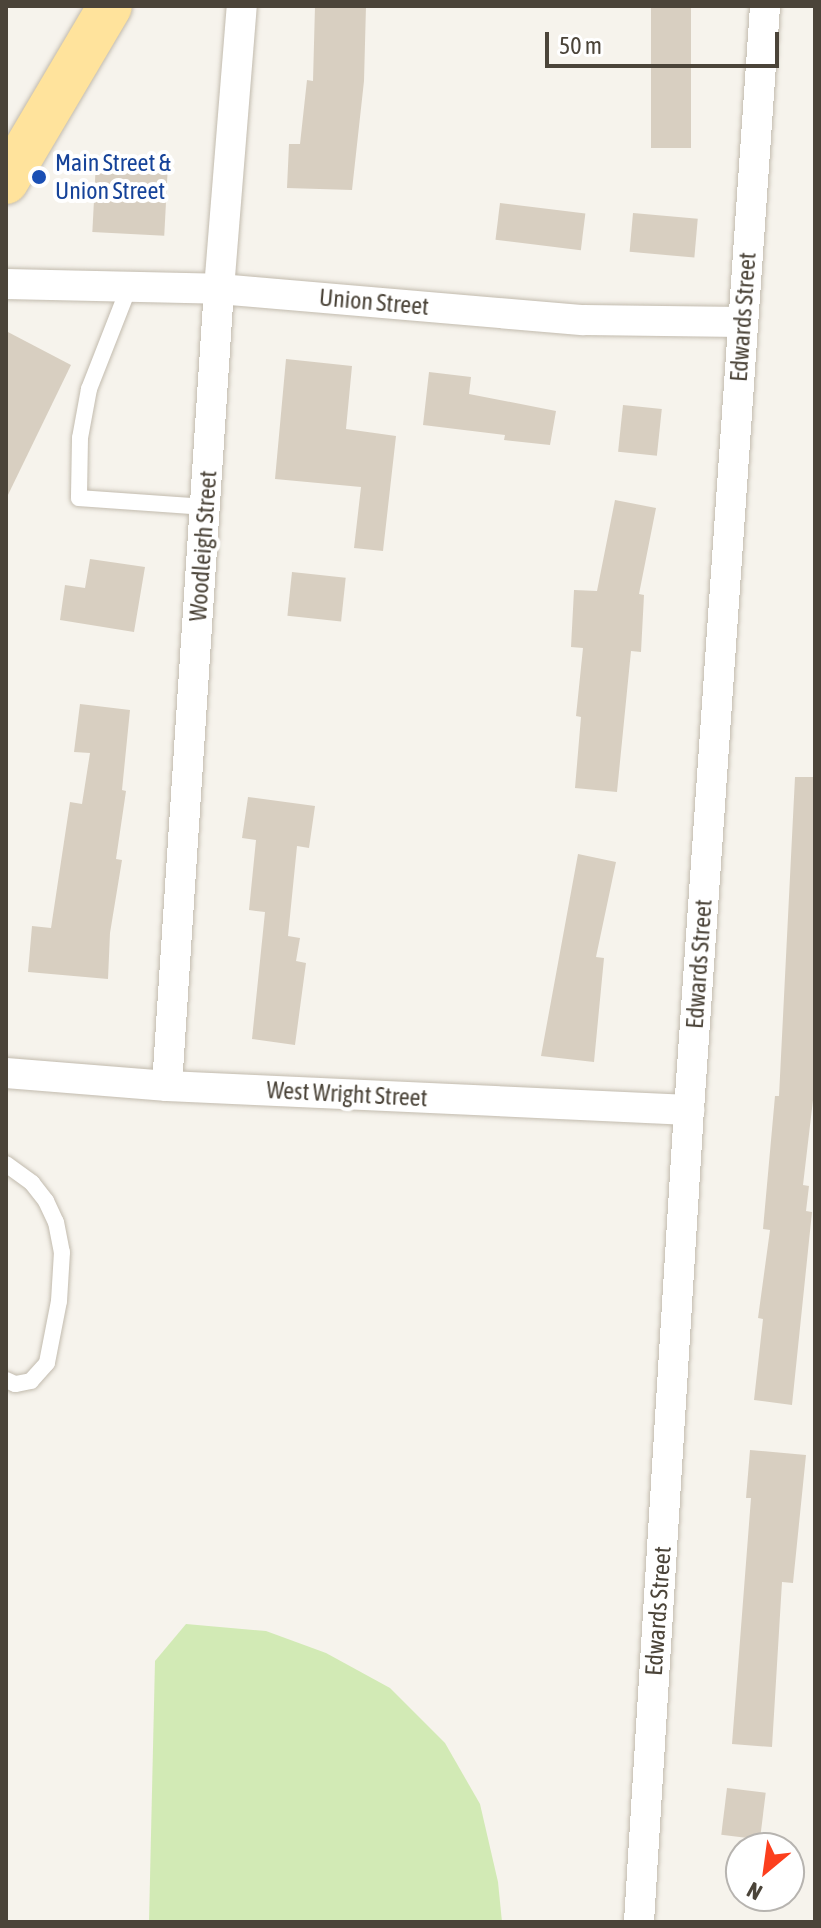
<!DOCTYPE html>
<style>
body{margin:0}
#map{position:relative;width:821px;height:1928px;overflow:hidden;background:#f6f3ec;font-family:"Asap Condensed",sans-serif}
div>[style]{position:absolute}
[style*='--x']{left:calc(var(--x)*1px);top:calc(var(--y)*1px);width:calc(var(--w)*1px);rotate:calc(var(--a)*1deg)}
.green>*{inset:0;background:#d2eab5}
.building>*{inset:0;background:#d8cfc1;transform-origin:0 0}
.roads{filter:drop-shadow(0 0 2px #c2bbae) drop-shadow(0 0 2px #c2bbae)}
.lane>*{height:16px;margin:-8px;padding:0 8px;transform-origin:8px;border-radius:8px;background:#fff}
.street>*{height:30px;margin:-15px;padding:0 15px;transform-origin:15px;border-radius:15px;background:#fff}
.primary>*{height:44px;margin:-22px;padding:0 22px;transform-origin:22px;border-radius:22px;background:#ffe39c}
.dots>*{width:22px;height:22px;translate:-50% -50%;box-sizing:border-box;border:4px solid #fff;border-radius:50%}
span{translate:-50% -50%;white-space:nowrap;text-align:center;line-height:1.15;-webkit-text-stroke:8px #fff;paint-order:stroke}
.transit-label{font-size:24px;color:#164399}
.left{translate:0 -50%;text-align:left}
.street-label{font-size:24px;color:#4b4439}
.frame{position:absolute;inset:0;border:8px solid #4b4439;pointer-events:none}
.north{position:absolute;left:725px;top:1832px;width:80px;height:80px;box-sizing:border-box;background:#fff;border:2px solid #b7b4b0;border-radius:50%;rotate:209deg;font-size:22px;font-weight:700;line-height:32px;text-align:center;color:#4b4439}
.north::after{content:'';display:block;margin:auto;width:28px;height:36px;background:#fc3f1d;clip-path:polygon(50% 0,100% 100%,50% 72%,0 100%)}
.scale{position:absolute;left:545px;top:32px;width:234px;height:36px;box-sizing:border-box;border:4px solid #4b4439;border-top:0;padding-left:10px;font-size:24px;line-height:28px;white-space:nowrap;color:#4b4439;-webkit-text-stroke:6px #fff;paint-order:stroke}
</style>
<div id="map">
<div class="green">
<i style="clip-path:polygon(186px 1624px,266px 1631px,326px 1653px,390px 1688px,445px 1743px,480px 1804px,498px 1882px,502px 1922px,149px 1922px,155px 1661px)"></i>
</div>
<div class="building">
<i style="clip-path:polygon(315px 6px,366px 6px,364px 81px,352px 190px,287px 188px,289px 144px,300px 144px,307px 80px,313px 81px)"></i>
<i style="left:651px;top:6px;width:40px;height:142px"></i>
<i style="left:96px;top:162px;width:72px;height:70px;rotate:3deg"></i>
<i style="left:500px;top:203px;width:86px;height:37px;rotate:7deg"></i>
<i style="left:633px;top:213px;width:65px;height:39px;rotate:5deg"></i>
<i style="clip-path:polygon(6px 331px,71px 365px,6px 499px)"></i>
<i style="clip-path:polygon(286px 359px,352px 366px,346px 429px,396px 436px,383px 551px,354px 548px,361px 487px,275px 479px)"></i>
<i style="clip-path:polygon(429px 372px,471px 377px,469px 394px,556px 411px,550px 445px,504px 440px,505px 435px,423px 425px)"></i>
<i style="left:623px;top:405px;width:39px;height:47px;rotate:6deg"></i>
<i style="clip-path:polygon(615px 500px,656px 508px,639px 594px,644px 595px,641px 652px,631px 651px,617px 792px,575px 788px,581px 717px,576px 716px,583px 648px,571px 647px,574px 590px,597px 591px)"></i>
<i style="clip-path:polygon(90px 559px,145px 567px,134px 632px,60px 620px,65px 585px,85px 588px)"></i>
<i style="left:292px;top:572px;width:54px;height:44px;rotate:6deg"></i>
<i style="clip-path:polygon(80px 704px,130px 710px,122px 790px,126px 791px,116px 859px,122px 860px,110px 933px,108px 979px,28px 972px,32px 926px,51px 928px,70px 802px,82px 804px,90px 753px,74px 752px)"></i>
<i style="clip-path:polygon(795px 777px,815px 777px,815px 1083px,803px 1185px,809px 1186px,806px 1211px,812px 1212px,792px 1405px,754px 1400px,763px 1319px,758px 1318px,770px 1230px,763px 1229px,775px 1096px,779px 1096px)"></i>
<i style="clip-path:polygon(248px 797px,315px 806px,309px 848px,297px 846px,288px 936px,300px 938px,296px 961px,306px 963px,295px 1045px,252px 1039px,265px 912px,249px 910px,256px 840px,242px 838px)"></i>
<i style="clip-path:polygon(578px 854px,616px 862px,596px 957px,604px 958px,594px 1062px,541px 1056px)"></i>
<i style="clip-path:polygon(750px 1450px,806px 1455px,793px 1583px,782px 1582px,772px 1747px,732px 1744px,751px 1498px,746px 1498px)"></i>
<i style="left:727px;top:1788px;width:39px;height:47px;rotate:7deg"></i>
</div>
<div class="roads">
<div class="lane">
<i style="--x:129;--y:287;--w:110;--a:111.4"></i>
<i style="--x:89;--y:389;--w:50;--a:100.4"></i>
<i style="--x:80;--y:438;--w:60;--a:91"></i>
<i style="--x:79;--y:498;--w:126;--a:4.1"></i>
<i style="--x:6;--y:1164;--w:32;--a:36"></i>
<i style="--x:32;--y:1183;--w:23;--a:52"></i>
<i style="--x:46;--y:1201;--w:23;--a:65"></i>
<i style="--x:56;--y:1222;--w:31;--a:79"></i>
<i style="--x:62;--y:1252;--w:49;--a:93.5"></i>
<i style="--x:59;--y:1301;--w:63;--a:101"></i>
<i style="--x:47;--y:1363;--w:24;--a:132"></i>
<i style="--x:31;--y:1381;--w:16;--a:169"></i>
<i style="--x:15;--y:1384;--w:10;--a:-156"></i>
</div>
<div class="street">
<i style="--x:6;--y:284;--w:213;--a:1.3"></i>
<i style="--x:219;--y:289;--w:366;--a:4.9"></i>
<i style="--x:584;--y:320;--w:158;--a:0.7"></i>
<i style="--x:6;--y:1073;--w:162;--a:4.6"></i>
<i style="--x:167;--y:1086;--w:523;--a:2.63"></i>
<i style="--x:167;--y:1086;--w:799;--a:-86.27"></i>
<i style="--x:219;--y:289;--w:284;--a:-85.4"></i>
<i style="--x:639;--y:1922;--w:814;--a:-86.48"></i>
<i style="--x:689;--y:1110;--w:1107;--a:-86.06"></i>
</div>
<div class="primary">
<i style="--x:6;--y:182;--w:204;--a:-59.4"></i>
</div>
</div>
<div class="dots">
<i style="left:39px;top:177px;background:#1a4fb4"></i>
</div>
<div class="transit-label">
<span class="left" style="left:55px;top:177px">Main Street &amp;<br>Union Street</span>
</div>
<div class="street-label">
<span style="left:374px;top:302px;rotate:5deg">Union Street</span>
<span style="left:743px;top:317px;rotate:-86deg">Edwards Street</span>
<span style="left:203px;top:546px;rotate:-86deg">Woodleigh Street</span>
<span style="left:699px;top:964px;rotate:-86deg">Edwards Street</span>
<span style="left:347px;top:1094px;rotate:3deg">West Wright Street</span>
<span style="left:658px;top:1611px;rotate:-86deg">Edwards Street</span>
</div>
<div class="frame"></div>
<div class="north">N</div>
<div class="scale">50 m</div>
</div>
